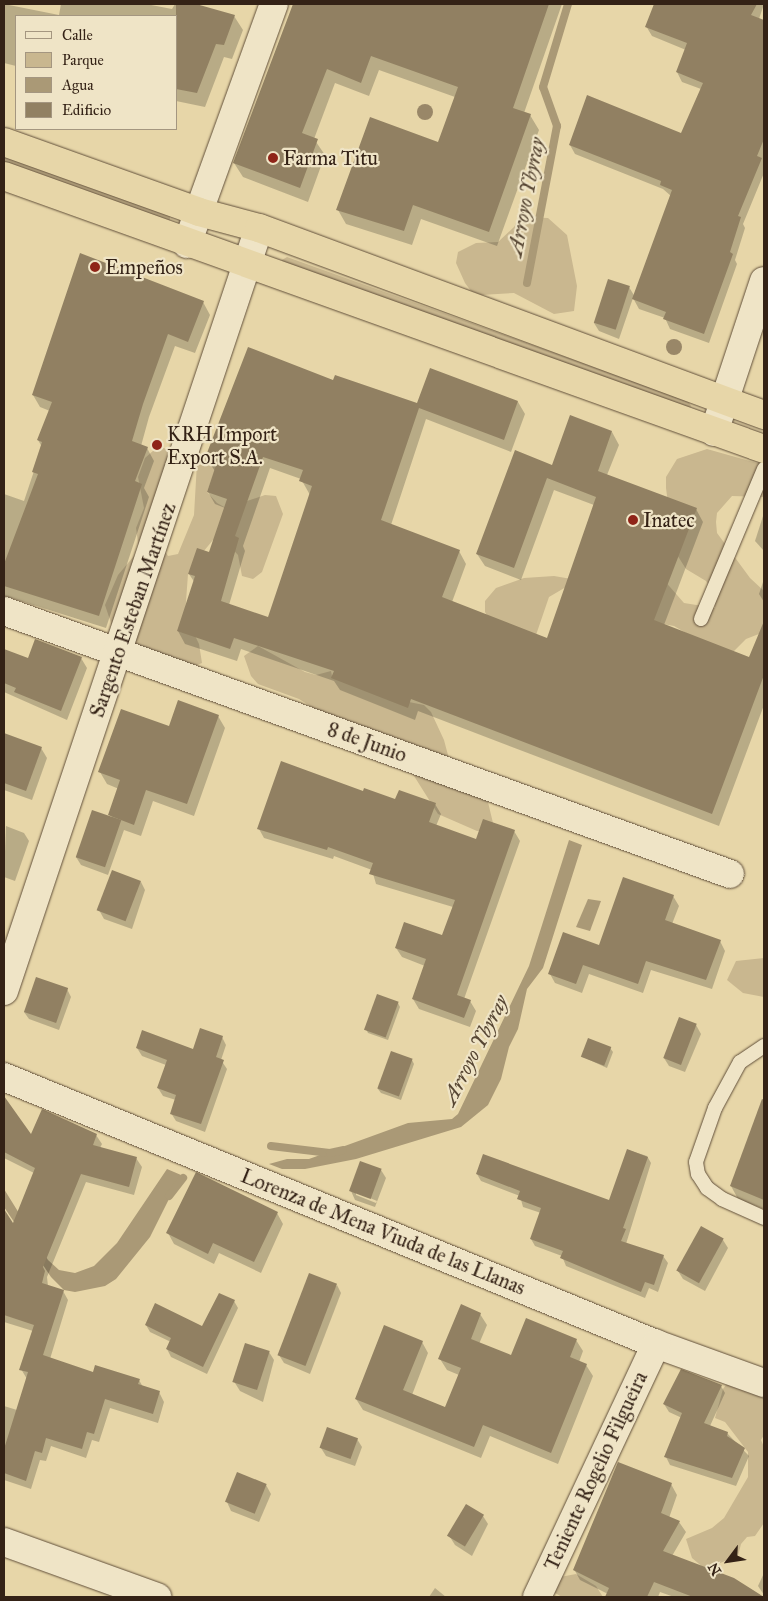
<!DOCTYPE html>
<meta charset="utf-8">
<style>
body{margin:0}
#map{position:relative;width:768px;height:1601px;overflow:hidden;background:#e7d6a8;font-family:"IM FELL Great Primer",serif}
div>[style]{position:absolute}
[style*='--x']{left:calc(var(--x)*1px);top:calc(var(--y)*1px);width:calc(var(--w)*1px);rotate:calc(var(--a)*1deg)}
.green>*{inset:0;background:#c9b78f}
.water>*{inset:0;background:#aa9976}
.shadow>*{inset:0;background:#0003}
.stream>*{height:8px;margin:-4px;padding:0 4px;transform-origin:4px;border-radius:4px;background:#aa9976}
.building>*{inset:0;background:#918062;transform-origin:0 0}
.roads{filter:drop-shadow(0 0 1px #614f3a) drop-shadow(0 0 1px #614f3a)}
.service>*{height:14px;margin:-7px;padding:0 7px;transform-origin:7px;border-radius:7px;background:#efe4c6}
.minor>*{height:28px;margin:-14px;padding:0 14px;transform-origin:14px;border-radius:14px;background:#efe4c6}
.trunk>*{height:28px;margin:-14px;padding:0 14px;transform-origin:14px;border-radius:14px;background:#e7d6a8}
.trees>*{width:16px;height:16px;margin:-8px;border-radius:50%;background:#998768}
.dots>*{width:14px;height:14px;translate:-50% -50%;box-sizing:border-box;border:2px solid #efe4c6;border-radius:50%}
span{translate:-50% -50%;white-space:nowrap;text-align:center;line-height:1.15;-webkit-text-stroke:4.5px #efe4c6;paint-order:stroke}
.poi-label{font-size:20px;color:#342216}
.left{translate:0 -50%;text-align:left}
.street-label{font-size:20px;color:#342216}
.water-label{font-size:21px;color:#574633;font-style:italic}
.frame{position:absolute;inset:0;border:5px solid #342216;pointer-events:none}
.legend{position:absolute;left:15px;top:15px;width:162px;height:115px;box-sizing:border-box;background:#efe4c6;border:1px solid #a49680;margin:0;padding:6px 9px;list-style:none;font-size:15px;color:#342216}
.legend li{display:flex;align-items:center;gap:10px;height:25px}
.legend b{width:25px;border:1px solid #a49680}
.north{position:absolute;left:703px;top:1536px;width:50px;height:50px;-webkit-text-stroke:4px #efe4c6;paint-order:stroke;rotate:239deg;font-size:14px;font-weight:700;line-height:20px;text-align:center;color:#342216}
.north::after{content:'';display:block;margin:auto;width:18px;height:22px;background:#342216;clip-path:polygon(50% 0,100% 100%,50% 72%,0 100%)}
</style>
<div id="map">
<div class="green">
<i style="clip-path:polygon(4px 156px,170px 215px,170px 224px,4px 168px)"></i>
<i style="clip-path:polygon(519px 217px,548px 218px,567px 235px,577px 286px,574px 311px,554px 314px,514px 293px,481px 295px,471px 291px,465px 283px,456px 263px,458px 252px,476px 243px,498px 242px,514px 227px)"></i>
<i style="clip-path:polygon(287px 257px,688px 401px,691px 406px,690px 408px,282px 265px,282px 260px)"></i>
<i style="clip-path:polygon(164px 448px,173px 454px,163px 548px,168px 556px,178px 554px,194px 515px,197px 463px,202px 453px,222px 450px,207px 492px,217px 503px,226px 508px,265px 495px,276px 496px,283px 514px,262px 572px,253px 579px,242px 576px,238px 555px,223px 539px,213px 540px,193px 564px,188px 574px,185px 615px,199px 644px,202px 663px,183px 671px,115px 635px,105px 605px,118px 575px,139px 550px,136px 528px,144px 508px,138px 477px,145px 458px,154px 450px)"></i>
<i style="clip-path:polygon(707px 449px,764px 465px,764px 497px,732px 496px,717px 513px,716px 522px,717px 533px,750px 578px,764px 591px,764px 632px,746px 639px,732px 653px,722px 654px,674px 626px,652px 622px,566px 587px,549px 597px,536px 635px,502px 642px,485px 612px,485px 601px,496px 588px,524px 578px,554px 576px,589px 582px,663px 579px,684px 603px,715px 608px,713px 591px,706px 581px,686px 569px,674px 550px,666px 488px,666px 477px,677px 459px)"></i>
<i style="clip-path:polygon(258px 646px,305px 672px,316px 675px,331px 671px,332px 676px,394px 699px,424px 705px,431px 712px,444px 740px,449px 759px,486px 794px,493px 823px,487px 831px,477px 831px,438px 814px,409px 768px,299px 699px,258px 684px,251px 676px,244px 656px)"></i>
<i style="clip-path:polygon(764px 958px,764px 997px,743px 993px,727px 980px,736px 961px)"></i>
<i style="clip-path:polygon(764px 1375px,764px 1435px,761px 1440px,764px 1447px,764px 1523px,755px 1536px,747px 1537px,741px 1544px,738px 1556px,720px 1563px,711px 1574px,692px 1558px,686px 1539px,712px 1528px,724px 1518px,748px 1477px,748px 1452px,725px 1422px,715px 1418px,723px 1389px,731px 1378px)"></i>
<i style="clip-path:polygon(576px 1574px,596px 1586px,603px 1597px,562px 1597px,550px 1590px,560px 1577px)"></i>
</div>
<div class="water">
<i style="clip-path:polygon(569px 840px,582px 845px,543px 968px,527px 989px,518px 1029px,509px 1047px,501px 1079px,488px 1105px,461px 1127px,356px 1159px,305px 1169px,282px 1169px,269px 1164px,287px 1159px,309px 1159px,408px 1123px,452px 1119px,458px 1114px,529px 966px)"></i>
<i style="clip-path:polygon(588px 899px,601px 901px,590px 931px,576px 927px)"></i>
<i style="clip-path:polygon(167px 1169px,181px 1175px,150px 1237px,116px 1279px,105px 1286px,75px 1292px,64px 1290px,51px 1277px,4px 1207px,4px 1189px,48px 1260px,59px 1270px,75px 1273px,94px 1266px,117px 1243px)"></i>
</div>
<div class="shadow">
<i style="clip-path:polygon(4px 4px,59px 15px,61px 4px,146px 4px,172px 9px,175px 4px,192px 4px,234px 16px,243px 30px,232px 59px,224px 57px,205px 107px,176px 101px,176px 16px,16px 16px,16px 66px,4px 63px)"></i>
<i style="clip-path:polygon(294px 4px,562px 4px,524px 113px,530px 115px,539px 130px,497px 246px,421px 219px,412px 245px,346px 224px,338px 210px,439px 143px,455px 97px,379px 70px,369px 96px,335px 83px,314px 139px,325px 155px,308px 202px,243px 177px,234px 163px)"></i>
<i style="clip-path:polygon(655px 4px,764px 4px,759px 19px,764px 21px,764px 173px,743px 224px,745px 228px,735px 260px,737px 264px,709px 343px,670px 329px,665px 318px,639px 309px,633px 298px,619px 339px,599px 331px,594px 323px,629px 287px,635px 297px,671px 196px,663px 189px,575px 154px,570px 145px,682px 134px,701px 89px,682px 82px,677px 72px,686px 50px,652px 36px,646px 26px)"></i>
<i style="clip-path:polygon(203px 302px,210px 315px,195px 353px,175px 346px,149px 417px,141px 446px,147px 448px,154px 461px,144px 488px,149px 497px,106px 628px,5px 596px,4px 494px,24px 501px,42px 447px,38px 440px,50px 411px,40px 407px,33px 395px)"></i>
<i style="clip-path:polygon(evenodd,334px 382px,418px 405px,518px 402px,525px 414px,511px 452px,426px 419px,391px 525px,459px 551px,466px 564px,452px 602px,548px 639px,594px 505px,554px 490px,521px 580px,485px 566px,477px 554px,553px 466px,612px 432px,619px 445px,607px 475px,696px 509px,703px 522px,664px 625px,750px 658px,764px 630px,764px 705px,719px 826px,418px 711px,415px 720px,340px 690px,334px 681px,241px 649px,237px 661px,185px 644px,178px 631px,195px 583px,189px 574px,210px 554px,225px 508px,215px 504px,208px 492px,215px 471px,206px 458px,334px 382px,270px 468px,301px 479px,310px 495px,269px 619px,229px 605px,245px 551px,243px 546px,270px 468px)"></i>
<i style="clip-path:polygon(764px 513px,764px 551px,755px 541px)"></i>
<i style="clip-path:polygon(764px 579px,764px 602px,759px 594px)"></i>
<i style="clip-path:polygon(4px 650px,28px 659px,81px 658px,87px 668px,67px 720px,4px 692px)"></i>
<i style="clip-path:polygon(218px 716px,225px 728px,194px 816px,153px 801px,141px 836px,124px 830px,108px 875px,81px 865px,76px 857px,111px 818px,119px 789px,107px 784px,100px 772px,170px 728px)"></i>
<i style="clip-path:polygon(4px 735px,41px 748px,47px 758px,32px 800px,4px 790px)"></i>
<i style="clip-path:polygon(363px 793px,396px 801px,435px 804px,441px 814px,436px 826px,477px 841px,514px 831px,520px 841px,464px 999px,470px 1001px,476px 1011px,470px 1027px,419px 1009px,413px 999px,425px 966px,402px 957px,396px 948px,443px 937px,453px 907px,376px 884px,372px 870px,334px 856px,333px 859px,264px 838px,259px 829px)"></i>
<i style="clip-path:polygon(6px 826px,24px 833px,29px 841px,15px 881px,4px 877px)"></i>
<i style="clip-path:polygon(141px 882px,145px 890px,132px 929px,104px 919px,99px 910px)"></i>
<i style="clip-path:polygon(673px 896px,679px 906px,672px 924px,720px 941px,725px 951px,712px 989px,651px 970px,643px 993px,589px 974px,582px 993px,555px 983px,550px 974px,599px 947px)"></i>
<i style="clip-path:polygon(67px 989px,71px 997px,59px 1030px,29px 1019px,24px 1012px)"></i>
<i style="clip-path:polygon(398px 1003px,400px 1007px,388px 1040px,368px 1033px,366px 1029px)"></i>
<i style="clip-path:polygon(696px 1025px,701px 1034px,685px 1072px,669px 1066px,664px 1058px)"></i>
<i style="clip-path:polygon(222px 1037px,226px 1045px,221px 1060px,227px 1069px,205px 1132px,176px 1121px,171px 1113px,176px 1100px,163px 1096px,158px 1088px,166px 1065px,142px 1056px,137px 1048px,194px 1050px)"></i>
<i style="clip-path:polygon(610px 1048px,613px 1052px,607px 1068px,583px 1057px)"></i>
<i style="clip-path:polygon(412px 1060px,414px 1064px,401px 1100px,381px 1093px,378px 1089px)"></i>
<i style="clip-path:polygon(764px 1098px,764px 1209px,738px 1199px,731px 1186px)"></i>
<i style="clip-path:polygon(13px 1111px,31px 1136px,96px 1135px,102px 1144px,100px 1148px,136px 1158px,142px 1167px,134px 1195px,86px 1182px,47px 1277px,48px 1286px,63px 1291px,68px 1300px,50px 1359px,94px 1374px,139px 1380px,143px 1387px,159px 1392px,164px 1402px,158px 1423px,110px 1408px,99px 1442px,92px 1440px,86px 1458px,51px 1446px,46px 1461px,40px 1460px,31px 1489px,4px 1480px,4px 1406px,17px 1410px,27px 1379px,21px 1369px,33px 1331px,4px 1322px,4px 1211px,13px 1225px,34px 1173px,4px 1158px,4px 1118px)"></i>
<i style="clip-path:polygon(628px 1150px,647px 1156px,651px 1163px,626px 1244px,663px 1256px,668px 1263px,658px 1292px,649px 1288px,645px 1298px,566px 1266px,562px 1256px,535px 1246px,531px 1239px,541px 1213px,523px 1207px,520px 1196px,481px 1181px,477px 1174px,610px 1202px)"></i>
<i style="clip-path:polygon(evenodd,381px 1170px,386px 1178px,375px 1207px,355px 1200px,351px 1191px,381px 1170px,356px 1192px,377px 1201px,376px 1203px,356px 1195px,356px 1192px)"></i>
<i style="clip-path:polygon(277px 1213px,283px 1224px,261px 1273px,219px 1253px,214px 1264px,174px 1244px,168px 1233px)"></i>
<i style="clip-path:polygon(723px 1240px,728px 1248px,705px 1291px,683px 1279px,678px 1271px)"></i>
<i style="clip-path:polygon(337px 1285px,341px 1293px,310px 1374px,284px 1363px,279px 1355px)"></i>
<i style="clip-path:polygon(234px 1301px,238px 1308px,207px 1374px,171px 1357px,167px 1349px,171px 1342px,150px 1332px,146px 1325px,203px 1327px)"></i>
<i style="clip-path:polygon(480px 1314px,487px 1325px,479px 1344px,512px 1357px,576px 1340px,583px 1351px,579px 1362px,586px 1365px,593px 1376px,558px 1464px,490px 1436px,481px 1458px,363px 1410px,356px 1399px,422px 1342px,428px 1353px,412px 1395px,446px 1408px,459px 1375px,447px 1370px,440px 1359px)"></i>
<i style="clip-path:polygon(269px 1352px,274px 1360px,263px 1402px,240px 1391px,235px 1383px)"></i>
<i style="clip-path:polygon(721px 1386px,725px 1393px,710px 1426px,727px 1433px,749px 1456px,736px 1486px,670px 1465px,666px 1457px,682px 1418px,669px 1412px,664px 1404px)"></i>
<i style="clip-path:polygon(357px 1439px,362px 1447px,355px 1466px,326px 1456px,321px 1448px)"></i>
<i style="clip-path:polygon(671px 1484px,677px 1495px,669px 1518px,679px 1522px,686px 1532px,672px 1556px,733px 1579px,754px 1591px,758px 1597px,674px 1597px,660px 1592px,658px 1597px,607px 1597px,608px 1594px,580px 1580px,574px 1569px)"></i>
<i style="clip-path:polygon(266px 1485px,271px 1494px,259px 1522px,231px 1511px,227px 1502px)"></i>
<i style="clip-path:polygon(483px 1516px,488px 1524px,472px 1556px,455px 1545px,450px 1537px)"></i>
<i style="clip-path:polygon(764px 1573px,764px 1595px,758px 1586px)"></i>
<i style="clip-path:polygon(435px 1588px,446px 1597px,429px 1597px)"></i>
</div>
<div class="stream">
<i style="--x:527;--y:283;--w:160;--a:-79.2"></i>
<i style="--x:557;--y:126;--w:41;--a:-109.7"></i>
<i style="--x:543;--y:87;--w:87;--a:-73.2"></i>
<i style="--x:271;--y:1146;--w:59;--a:6.8"></i>
<i style="--x:330;--y:1153;--w:13;--a:-13"></i>
<i style="--x:169;--y:1196;--w:23;--a:-52"></i>
</div>
<div class="building">
<i style="clip-path:polygon(176px 4px,196px 4px,235px 15px,224px 45px,216px 44px,197px 93px,176px 89px)"></i>
<i style="clip-path:polygon(293px 4px,549px 4px,513px 108px,531px 114px,489px 232px,413px 205px,404px 231px,336px 210px,370px 117px,438px 142px,458px 87px,371px 56px,361px 83px,327px 69px,302px 133px,318px 139px,300px 188px,233px 163px)"></i>
<i style="clip-path:polygon(654px 4px,757px 4px,751px 15px,764px 20px,764px 139px,757px 156px,762px 158px,738px 216px,741px 217px,730px 252px,733px 254px,704px 334px,663px 319px,666px 312px,632px 299px,672px 190px,660px 185px,661px 181px,569px 145px,587px 95px,681px 133px,703px 83px,676px 72px,687px 43px,645px 27px)"></i>
<i style="clip-path:polygon(80px 253px,204px 301px,188px 342px,168px 334px,143px 404px,132px 441px,148px 447px,135px 481px,142px 484px,99px 616px,4px 586px,4px 564px,38px 474px,32px 472px,42px 442px,37px 440px,52px 402px,32px 395px)"></i>
<i style="left:608px;top:279px;width:23px;height:46px;rotate:18deg"></i>
<i style="clip-path:polygon(evenodd,248px 347px,333px 380px,335px 375px,417px 403px,430px 368px,518px 401px,504px 440px,419px 408px,381px 520px,460px 550px,442px 597px,547px 638px,596px 497px,547px 478px,514px 568px,476px 554px,515px 450px,552px 465px,570px 415px,612px 431px,598px 471px,697px 508px,654px 620px,749px 657px,764px 621px,764px 675px,712px 814px,411px 699px,408px 708px,331px 678px,334px 671px,234px 638px,230px 649px,177px 631px,195px 576px,188px 574px,197px 548px,209px 552px,227px 499px,207px 492px,217px 462px,205px 458px,248px 347px,263px 457px,303px 470px,299px 481px,312px 486px,268px 617px,221px 601px,239px 538px,235px 536px,263px 457px)"></i>
<i style="clip-path:polygon(35px 639px,82px 657px,61px 711px,14px 692px,16px 688px,4px 683px,4px 649px,28px 658px)"></i>
<i style="clip-path:polygon(178px 700px,219px 715px,187px 804px,146px 790px,134px 825px,108px 815px,120px 780px,98px 772px,121px 709px,169px 726px)"></i>
<i style="clip-path:polygon(4px 733px,42px 747px,26px 791px,4px 783px)"></i>
<i style="clip-path:polygon(281px 761px,363px 791px,364px 788px,395px 799px,399px 790px,436px 803px,429px 822px,476px 839px,483px 819px,515px 830px,457px 995px,471px 1000px,464px 1018px,412px 999px,426px 959px,395px 948px,404px 922px,442px 935px,455px 900px,369px 874px,373px 863px,328px 847px,327px 850px,257px 829px)"></i>
<i style="left:92px;top:810px;width:31px;height:50px;rotate:19deg"></i>
<i style="left:112px;top:870px;width:31px;height:43px;rotate:21deg"></i>
<i style="clip-path:polygon(623px 877px,674px 895px,665px 920px,721px 940px,706px 980px,646px 961px,638px 984px,583px 965px,576px 984px,548px 974px,563px 932px,599px 945px)"></i>
<i style="left:36px;top:977px;width:34px;height:37px;rotate:19deg"></i>
<i style="left:377px;top:994px;width:23px;height:38px;rotate:20deg"></i>
<i style="left:679px;top:1017px;width:19px;height:44px;rotate:21deg"></i>
<i style="clip-path:polygon(200px 1028px,223px 1036px,216px 1057px,224px 1060px,201px 1124px,170px 1114px,176px 1095px,157px 1088px,167px 1060px,136px 1048px,142px 1030px,193px 1049px)"></i>
<i style="left:588px;top:1038px;width:25px;height:20px;rotate:21deg"></i>
<i style="left:391px;top:1051px;width:23px;height:40px;rotate:20deg"></i>
<i style="clip-path:polygon(4px 1096px,31px 1134px,42px 1109px,97px 1134px,93px 1145px,137px 1157px,129px 1187px,81px 1174px,43px 1267px,45px 1271px,42px 1283px,64px 1290px,43px 1355px,93px 1372px,95px 1365px,140px 1379px,138px 1384px,160px 1391px,153px 1414px,105px 1399px,94px 1434px,87px 1432px,82px 1449px,46px 1438px,42px 1453px,35px 1451px,26px 1481px,4px 1473px,4px 1449px,28px 1372px,19px 1370px,34px 1325px,4px 1315px,4px 1209px,13px 1223px,35px 1168px,4px 1152px)"></i>
<i style="clip-path:polygon(762px 1099px,764px 1100px,764px 1200px,730px 1186px)"></i>
<i style="clip-path:polygon(627px 1149px,648px 1157px,623px 1228px,626px 1229px,621px 1241px,664px 1255px,654px 1285px,645px 1282px,641px 1292px,560px 1258px,563px 1251px,530px 1239px,541px 1208px,517px 1199px,520px 1191px,476px 1174px,483px 1154px,609px 1200px)"></i>
<i style="left:360px;top:1161px;width:23px;height:32px;rotate:20deg"></i>
<i style="clip-path:polygon(196px 1172px,278px 1212px,254px 1262px,213px 1243px,208px 1254px,166px 1233px)"></i>
<i style="left:701px;top:1226px;width:26px;height:51px;rotate:29deg"></i>
<i style="left:309px;top:1273px;width:30px;height:88px;rotate:21deg"></i>
<i style="clip-path:polygon(219px 1293px,235px 1300px,203px 1367px,166px 1349px,171px 1338px,145px 1325px,155px 1303px,202px 1326px)"></i>
<i style="clip-path:polygon(461px 1304px,481px 1313px,471px 1339px,511px 1355px,526px 1318px,577px 1339px,570px 1357px,587px 1364px,551px 1453px,483px 1425px,474px 1447px,355px 1399px,384px 1325px,423px 1341px,403px 1390px,445px 1407px,461px 1368px,438px 1359px)"></i>
<i style="left:245px;top:1343px;width:26px;height:41px;rotate:18deg"></i>
<i style="clip-path:polygon(681px 1369px,722px 1385px,704px 1423px,728px 1432px,727px 1436px,745px 1448px,732px 1478px,664px 1457px,682px 1413px,663px 1404px)"></i>
<i style="left:327px;top:1427px;width:33px;height:22px;rotate:20deg"></i>
<i style="clip-path:polygon(618px 1462px,672px 1483px,661px 1513px,680px 1521px,663px 1551px,734px 1578px,764px 1597px,693px 1597px,654px 1582px,647px 1597px,605px 1597px,609px 1588px,573px 1570px)"></i>
<i style="left:237px;top:1472px;width:32px;height:32px;rotate:22deg"></i>
<i style="left:466px;top:1504px;width:21px;height:37px;rotate:31deg"></i>
</div>
<div class="roads">
<div class="service">
<i style="--x:701;--y:619;--w:163;--a:-67.2"></i>
<i style="--x:764;--y:1046;--w:29;--a:146"></i>
<i style="--x:740;--y:1062;--w:52;--a:118.5"></i>
<i style="--x:715;--y:1108;--w:57;--a:109.4"></i>
<i style="--x:696;--y:1162;--w:12;--a:81"></i>
<i style="--x:698;--y:1174;--w:17;--a:57"></i>
<i style="--x:707;--y:1188;--w:19;--a:36"></i>
<i style="--x:722;--y:1199;--w:46;--a:24.3"></i>
</div>
<div class="minor">
<i style="--x:187;--y:244;--w:255;--a:-70.1"></i>
<i style="--x:714;--y:432;--w:159;--a:-71.7"></i>
<i style="--x:4;--y:611;--w:772;--a:19.91"></i>
<i style="--x:4;--y:991;--w:804;--a:-71.52"></i>
<i style="--x:4;--y:1077;--w:705;--a:22.27"></i>
<i style="--x:656;--y:1344;--w:115;--a:19.9"></i>
<i style="--x:4;--y:1542;--w:163;--a:19.8"></i>
<i style="--x:537;--y:1597;--w:280;--a:-64.8"></i>
</div>
<div class="trunk">
<i style="--x:4;--y:142;--w:207;--a:19.7"></i>
<i style="--x:199;--y:212;--w:62;--a:14.9"></i>
<i style="--x:259;--y:228;--w:539;--a:20.32"></i>
<i style="--x:4;--y:176;--w:808;--a:19.76"></i>
</div>
</div>
<div class="trees">
<i style="left:425px;top:112px"></i>
<i style="left:674px;top:347px"></i>
</div>
<div class="dots">
<i style="left:273px;top:158px;background:#8f2418"></i>
<i style="left:95px;top:267px;background:#8f2418"></i>
<i style="left:157px;top:445px;background:#8f2418"></i>
<i style="left:633px;top:520px;background:#8f2418"></i>
</div>
<div class="poi-label">
<span class="left" style="left:283px;top:158px">Farma Titu</span>
<span class="left" style="left:105px;top:267px">Empeños</span>
<span class="left" style="left:167px;top:446px">KRH Import<br>Export S.A.</span>
<span class="left" style="left:643px;top:520px">Inatec</span>
</div>
<div class="street-label">
<span style="left:133px;top:610px;rotate:-71deg">Sargento Esteban Martínez</span>
<span style="left:367px;top:742px;rotate:20deg">8 de Junio</span>
<span style="left:383px;top:1232px;rotate:22deg">Lorenza de Mena Viuda de las Llanas</span>
<span style="left:596px;top:1471px;rotate:-65deg">Teniente Rogelio Filgueira</span>
</div>
<div class="water-label">
<span style="left:526px;top:197px;rotate:-79deg">Arroyo Ybyray</span>
<span style="left:475px;top:1050px;rotate:-63deg">Arroyo Ybyray</span>
</div>
<div class="frame"></div>
<ul class="legend">
<li><b style="height:6px;background:#efe4c6"></b>Calle</li>
<li><b style="height:14px;background:#c9b78f"></b>Parque</li>
<li><b style="height:14px;background:#aa9976"></b>Agua</li>
<li><b style="height:14px;background:#918062"></b>Edificio</li>
</ul>
<div class="north">N</div>
</div>
